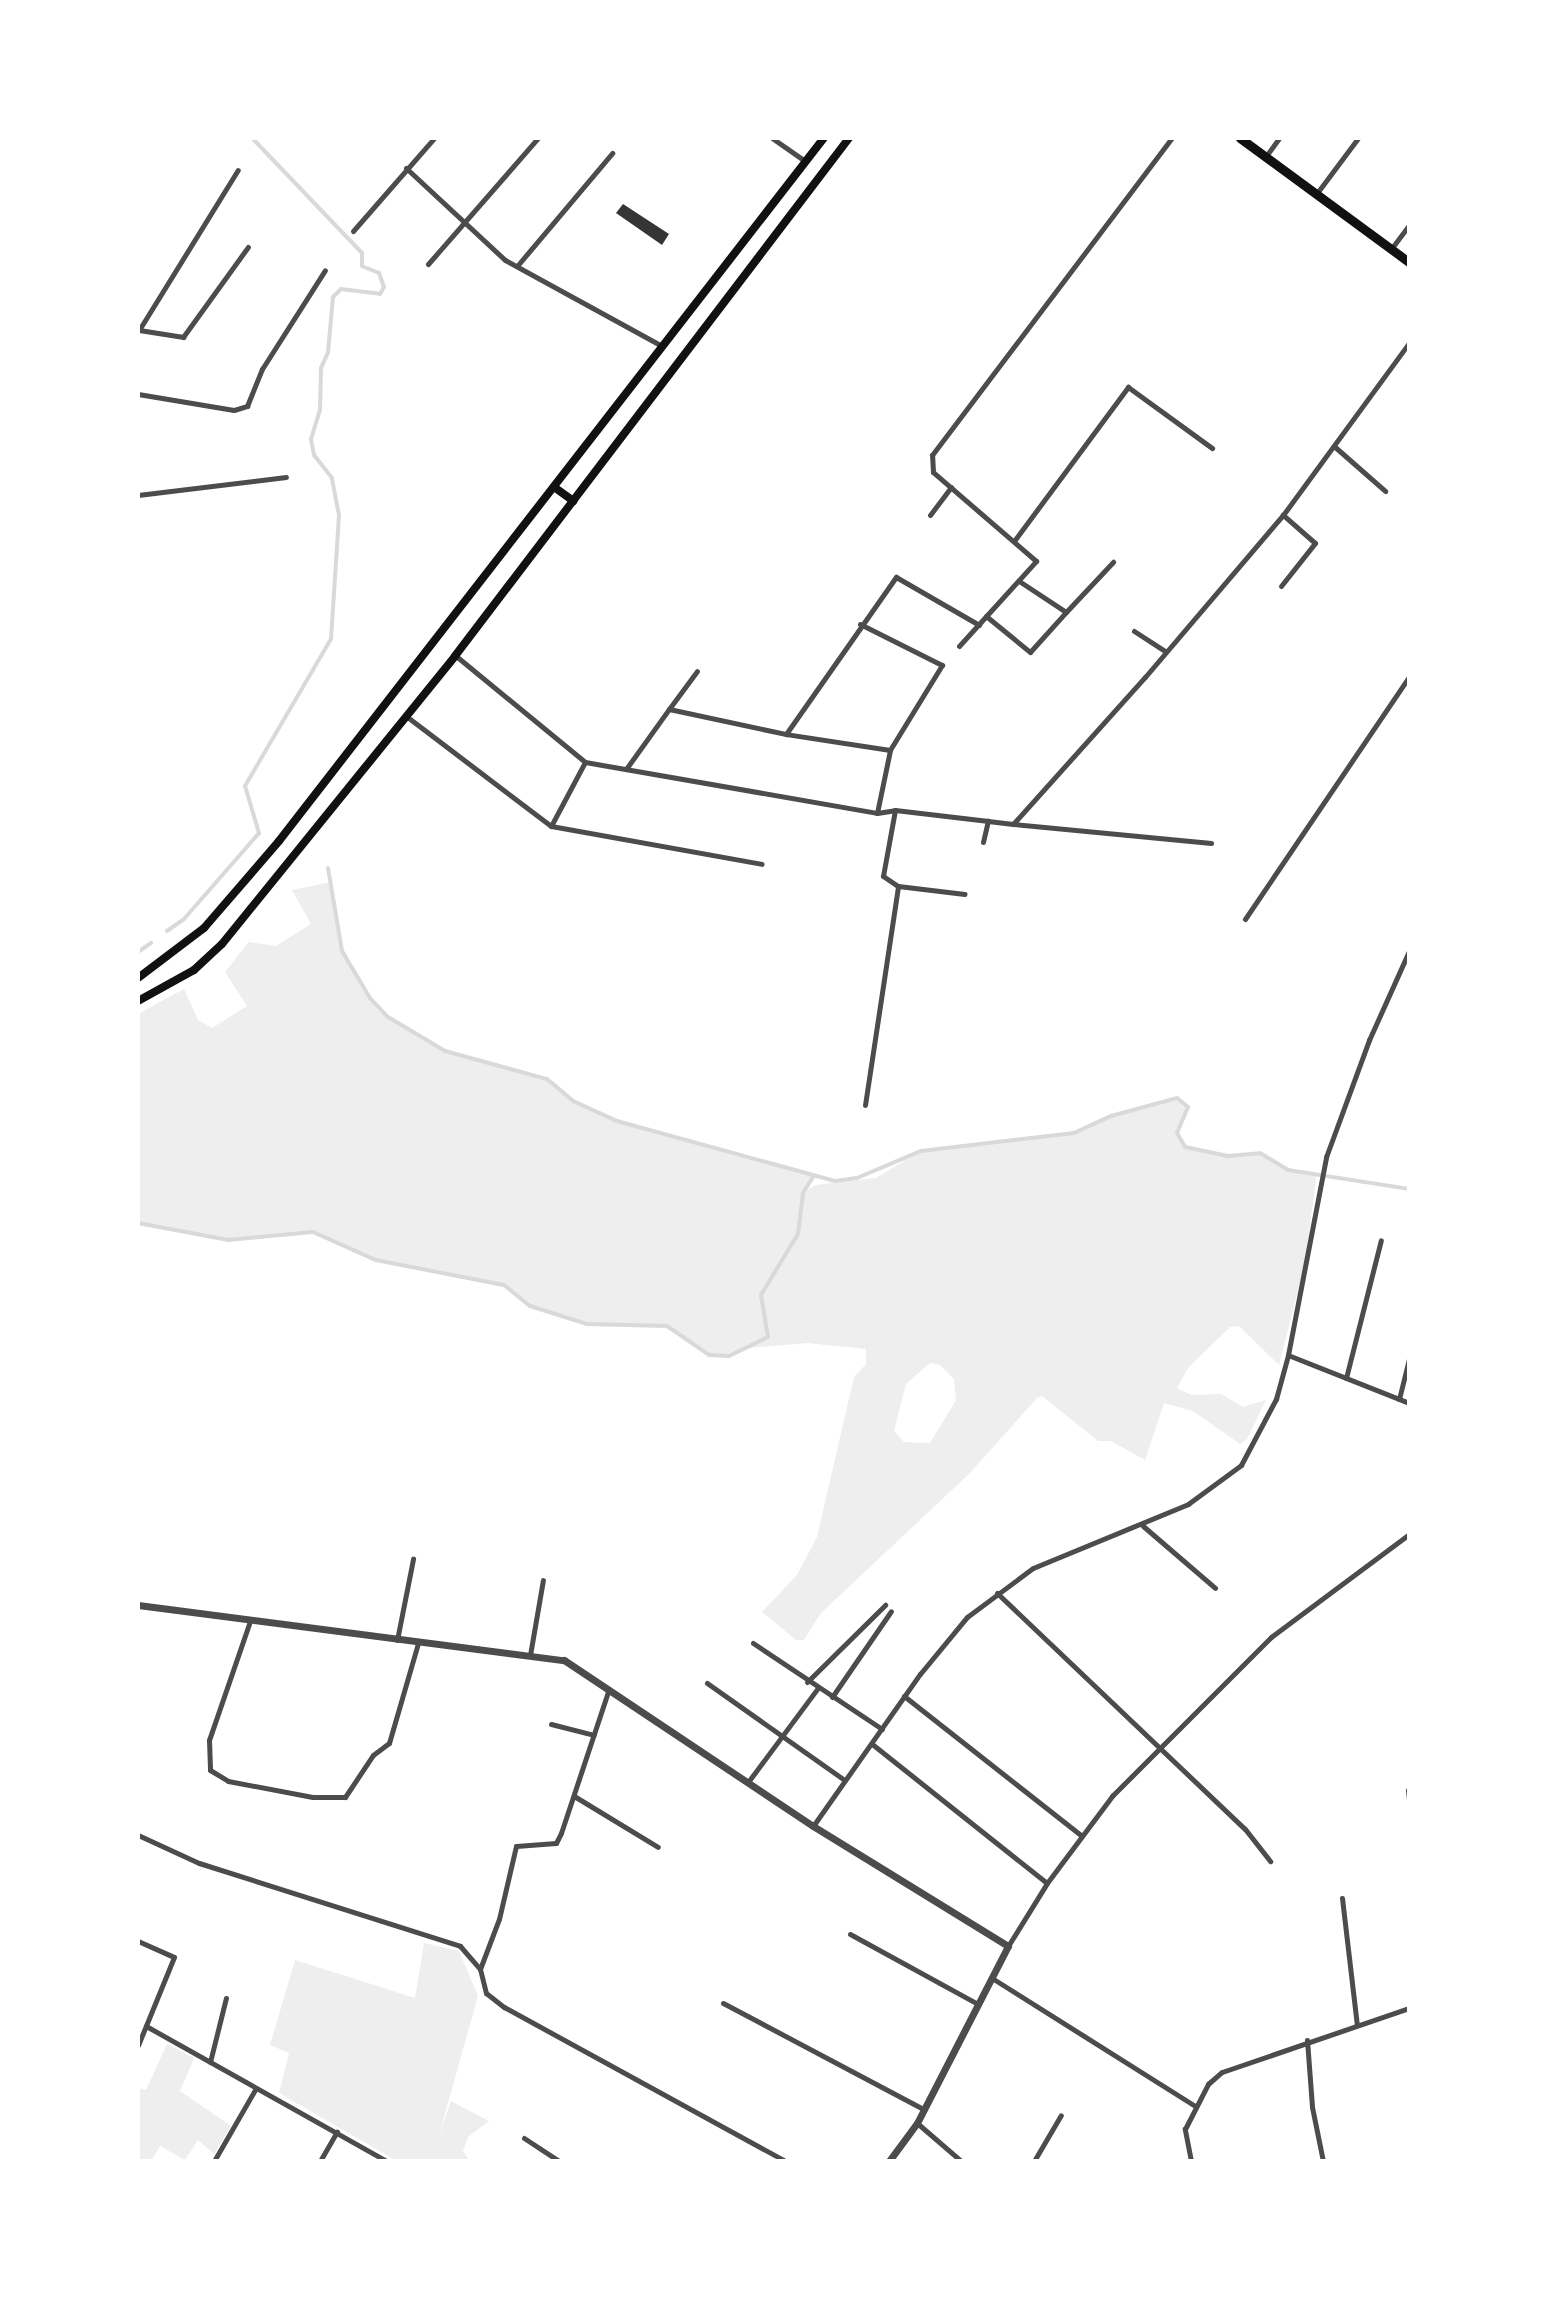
<!DOCTYPE html>
<style>
body{margin:0}
#map{position:relative;width:1547px;height:2299px;overflow:hidden;background:#fff;font-family:Raleway,sans-serif}
div>[style]{position:absolute}
[style*='--x']{left:calc(var(--x)*1px);top:calc(var(--y)*1px);width:calc(var(--w)*1px);rotate:calc(var(--a)*1deg)}
.green>*{inset:0;background:#eee}
.stream>*{height:4px;margin:-2px;padding:0 2px;transform-origin:2px;border-radius:2px;background:#d9d9d9}
.building>*{inset:0;background:#353535}
.minor>*{height:5px;margin:-2.5px;padding:0 2.5px;transform-origin:2.5px;border-radius:2.5px;background:#4c4c4c}
.tertiary>*{height:7px;margin:-3.5px;padding:0 3.5px;transform-origin:3.5px;border-radius:3.5px;background:#4c4c4c}
.primary>*{height:8px;margin:-4px;padding:0 4px;transform-origin:4px;border-radius:4px;background:#111}
.trunk>*{height:9px;margin:-4.5px;padding:0 4.5px;transform-origin:4.5px;border-radius:4.5px;background:#111}
span{translate:-50% -50%;white-space:nowrap;text-align:center;line-height:1.15;-webkit-text-stroke:7px #fff;paint-order:stroke}
.frame{position:absolute;inset:0;border:140px solid #fff;pointer-events:none}
</style>
<div id="map">
<div class="green">
<i style="clip-path:polygon(evenodd,331px 882px,342px 951px,370px 998px,388px 1017px,445px 1051px,547px 1079px,573px 1101px,617px 1121px,814px 1176px,804px 1192px,816px 1185px,876px 1178px,921px 1151px,1074px 1133px,1111px 1116px,1177px 1098px,1188px 1107px,1177px 1133px,1185px 1147px,1228px 1156px,1260px 1153px,1288px 1170px,1317px 1174px,1304px 1267px,1279px 1365px,1239px 1326px,1230px 1327px,1188px 1368px,1177px 1388px,1191px 1395px,1221px 1394px,1243px 1407px,1266px 1400px,1247px 1439px,1240px 1444px,1193px 1411px,1164px 1403px,1145px 1460px,1111px 1441px,1098px 1441px,1042px 1396px,1037px 1398px,970px 1473px,820px 1614px,804px 1640px,796px 1640px,762px 1612px,797px 1575px,817px 1537px,854px 1377px,866px 1364px,866px 1349px,807px 1343px,750px 1348px,729px 1356px,709px 1355px,667px 1326px,587px 1324px,530px 1306px,504px 1285px,376px 1260px,313px 1232px,228px 1240px,138px 1223px,138px 1014px,184px 989px,198px 1020px,212px 1028px,247px 1006px,225px 972px,249px 942px,276px 946px,311px 924px,292px 890px,331px 882px,930px 1363px,940px 1365px,954px 1379px,956px 1400px,930px 1443px,904px 1442px,894px 1431px,906px 1384px,930px 1363px)"></i>
<i style="clip-path:polygon(424px 1943px,459px 1951px,478px 1996px,439px 2135px,451px 2101px,489px 2121px,468px 2137px,463px 2151px,470px 2161px,397px 2161px,279px 2093px,289px 2053px,270px 2045px,295px 1960px,415px 1998px)"></i>
<i style="clip-path:polygon(167px 2044px,194px 2058px,180px 2091px,231px 2126px,214px 2154px,198px 2140px,185px 2160px,160px 2146px,151px 2161px,138px 2161px,138px 2088px,146px 2090px)"></i>
</div>
<div class="stream">
<i style="--x:328;--y:868;--w:84;--a:80.4"></i>
<i style="--x:342;--y:951;--w:55;--a:59.2"></i>
<i style="--x:370;--y:998;--w:26;--a:47"></i>
<i style="--x:388;--y:1017;--w:66;--a:30.8"></i>
<i style="--x:445;--y:1051;--w:106;--a:15.4"></i>
<i style="--x:547;--y:1079;--w:34;--a:40"></i>
<i style="--x:573;--y:1101;--w:48;--a:24.4"></i>
<i style="--x:617;--y:1121;--w:226;--a:15.4"></i>
<i style="--x:835;--y:1181;--w:22;--a:-8"></i>
<i style="--x:857;--y:1178;--w:69;--a:-22.9"></i>
<i style="--x:921;--y:1151;--w:154;--a:-6.7"></i>
<i style="--x:1074;--y:1133;--w:41;--a:-24.7"></i>
<i style="--x:1111;--y:1116;--w:68;--a:-15.3"></i>
<i style="--x:1177;--y:1098;--w:14;--a:39"></i>
<i style="--x:1188;--y:1107;--w:28;--a:113"></i>
<i style="--x:1177;--y:1133;--w:16;--a:60"></i>
<i style="--x:1185;--y:1147;--w:44;--a:11.8"></i>
<i style="--x:1228;--y:1156;--w:32;--a:-5"></i>
<i style="--x:1260;--y:1153;--w:33;--a:31"></i>
<i style="--x:1288;--y:1170;--w:122;--a:8.9"></i>
<i style="--x:167;--y:931;--w:21;--a:-35"></i>
<i style="--x:184;--y:919;--w:114;--a:-48.9"></i>
<i style="--x:259;--y:833;--w:49;--a:-106.6"></i>
<i style="--x:245;--y:786;--w:170;--a:-59.7"></i>
<i style="--x:331;--y:639;--w:124;--a:-86.3"></i>
<i style="--x:339;--y:515;--w:38;--a:-101"></i>
<i style="--x:332;--y:478;--w:29;--a:-128"></i>
<i style="--x:314;--y:455;--w:16;--a:-101"></i>
<i style="--x:311;--y:439;--w:30;--a:-73"></i>
<i style="--x:320;--y:410;--w:42;--a:-88.6"></i>
<i style="--x:321;--y:368;--w:17;--a:-66"></i>
<i style="--x:328;--y:352;--w:55;--a:-84.8"></i>
<i style="--x:333;--y:297;--w:11;--a:-45"></i>
<i style="--x:341;--y:289;--w:39;--a:7"></i>
<i style="--x:380;--y:294;--w:8;--a:-60"></i>
<i style="--x:384;--y:287;--w:15;--a:-110"></i>
<i style="--x:379;--y:273;--w:18;--a:-158"></i>
<i style="--x:362;--y:266;--w:13;--a:-90"></i>
<i style="--x:362;--y:253;--w:159;--a:-133.7"></i>
<i style="--x:138;--y:952;--w:16;--a:-35"></i>
<i style="--x:138;--y:1223;--w:92;--a:10.7"></i>
<i style="--x:228;--y:1240;--w:85;--a:-5.4"></i>
<i style="--x:313;--y:1232;--w:69;--a:24"></i>
<i style="--x:376;--y:1260;--w:130;--a:11.1"></i>
<i style="--x:504;--y:1285;--w:33;--a:39"></i>
<i style="--x:530;--y:1306;--w:60;--a:17.5"></i>
<i style="--x:587;--y:1324;--w:80;--a:1.4"></i>
<i style="--x:667;--y:1326;--w:51;--a:34.6"></i>
<i style="--x:709;--y:1355;--w:20;--a:3"></i>
<i style="--x:729;--y:1356;--w:43;--a:-26"></i>
<i style="--x:768;--y:1337;--w:43;--a:-99.5"></i>
<i style="--x:761;--y:1295;--w:71;--a:-58.8"></i>
<i style="--x:798;--y:1234;--w:41;--a:-83"></i>
<i style="--x:803;--y:1193;--w:19;--a:-58"></i>
</div>
<div class="building">
<i style="clip-path:polygon(623px 204px,669px 234px,662px 245px,616px 213px)"></i>
</div>
<div class="minor">
<i style="--x:772;--y:138;--w:40;--a:34.9"></i>
<i style="--x:1266;--y:156;--w:22;--a:-54"></i>
<i style="--x:406;--y:168;--w:135;--a:42.9"></i>
<i style="--x:505;--y:260;--w:179;--a:28.7"></i>
<i style="--x:1317;--y:193;--w:69;--a:-53.3"></i>
<i style="--x:353;--y:231;--w:123;--a:-48.9"></i>
<i style="--x:1391;--y:249;--w:30;--a:-53"></i>
<i style="--x:428;--y:264;--w:167;--a:-48.9"></i>
<i style="--x:517;--y:266;--w:148;--a:-49.9"></i>
<i style="--x:139;--y:330;--w:188;--a:-58.3"></i>
<i style="--x:139;--y:330;--w:45;--a:9"></i>
<i style="--x:183;--y:337;--w:111;--a:-54.2"></i>
<i style="--x:138;--y:394;--w:97;--a:9.5"></i>
<i style="--x:234;--y:410;--w:14;--a:-17"></i>
<i style="--x:247;--y:406;--w:40;--a:-68"></i>
<i style="--x:262;--y:369;--w:117;--a:-57.5"></i>
<i style="--x:1335;--y:447;--w:67;--a:41.3"></i>
<i style="--x:138;--y:495;--w:149;--a:-6.9"></i>
<i style="--x:930;--y:515;--w:35;--a:-53"></i>
<i style="--x:1014;--y:541;--w:192;--a:-53.5"></i>
<i style="--x:1128;--y:387;--w:104;--a:36"></i>
<i style="--x:1019;--y:581;--w:56;--a:33.4"></i>
<i style="--x:1066;--y:612;--w:69;--a:-46.8"></i>
<i style="--x:1281;--y:586;--w:55;--a:-51.7"></i>
<i style="--x:1315;--y:543;--w:43;--a:-138.8"></i>
<i style="--x:986;--y:616;--w:57;--a:39.3"></i>
<i style="--x:1030;--y:652;--w:54;--a:-48"></i>
<i style="--x:860;--y:624;--w:92;--a:26.6"></i>
<i style="--x:942;--y:665;--w:100;--a:121.5"></i>
<i style="--x:1134;--y:631;--w:37;--a:33"></i>
<i style="--x:959;--y:646;--w:115;--a:-47.8"></i>
<i style="--x:1036;--y:561;--w:136;--a:-139.2"></i>
<i style="--x:933;--y:472;--w:17;--a:-93"></i>
<i style="--x:932;--y:455;--w:398;--a:-52.9"></i>
<i style="--x:456;--y:656;--w:167;--a:39.4"></i>
<i style="--x:585;--y:762;--w:296;--a:9.9"></i>
<i style="--x:877;--y:813;--w:18;--a:-9"></i>
<i style="--x:895;--y:810;--w:94;--a:6.7"></i>
<i style="--x:669;--y:709;--w:47;--a:-53.6"></i>
<i style="--x:406;--y:716;--w:182;--a:37.2"></i>
<i style="--x:551;--y:826;--w:214;--a:10.2"></i>
<i style="--x:626;--y:769;--w:74;--a:-54.4"></i>
<i style="--x:669;--y:709;--w:120;--a:12.1"></i>
<i style="--x:895;--y:810;--w:67;--a:100.3"></i>
<i style="--x:883;--y:876;--w:18;--a:34"></i>
<i style="--x:877;--y:813;--w:64;--a:-78.3"></i>
<i style="--x:890;--y:750;--w:105;--a:-171.3"></i>
<i style="--x:786;--y:734;--w:192;--a:-55"></i>
<i style="--x:896;--y:577;--w:96;--a:30"></i>
<i style="--x:1014;--y:824;--w:198;--a:5.5"></i>
<i style="--x:551;--y:826;--w:72;--a:-62"></i>
<i style="--x:983;--y:842;--w:22;--a:-77"></i>
<i style="--x:988;--y:821;--w:25;--a:7"></i>
<i style="--x:1013;--y:824;--w:198;--a:-48.1"></i>
<i style="--x:1145;--y:677;--w:213;--a:-49.6"></i>
<i style="--x:1283;--y:515;--w:213;--a:-53.8"></i>
<i style="--x:1245;--y:919;--w:292;--a:-55.9"></i>
<i style="--x:865;--y:1105;--w:221;--a:-81.4"></i>
<i style="--x:898;--y:886;--w:67;--a:6.8"></i>
<i style="--x:1288;--y:1355;--w:130;--a:21.6"></i>
<i style="--x:1346;--y:1378;--w:142;--a:-75.8"></i>
<i style="--x:1399;--y:1399;--w:41;--a:-76"></i>
<i style="--x:1143;--y:1526;--w:95;--a:40.7"></i>
<i style="--x:997;--y:1593;--w:342;--a:43.6"></i>
<i style="--x:1245;--y:1829;--w:41;--a:52"></i>
<i style="--x:250;--y:1621;--w:126;--a:109"></i>
<i style="--x:209;--y:1740;--w:30;--a:88"></i>
<i style="--x:210;--y:1770;--w:21;--a:31"></i>
<i style="--x:228;--y:1781;--w:86;--a:10.7"></i>
<i style="--x:313;--y:1797;--w:32;--a:0"></i>
<i style="--x:345;--y:1797;--w:50;--a:-56.3"></i>
<i style="--x:373;--y:1755;--w:20;--a:-37"></i>
<i style="--x:389;--y:1743;--w:104;--a:-73.8"></i>
<i style="--x:397;--y:1640;--w:83;--a:-78.8"></i>
<i style="--x:753;--y:1643;--w:155;--a:33.7"></i>
<i style="--x:530;--y:1655;--w:76;--a:-80.2"></i>
<i style="--x:807;--y:1682;--w:110;--a:-44.6"></i>
<i style="--x:707;--y:1683;--w:166;--a:35.2"></i>
<i style="--x:904;--y:1696;--w:226;--a:38.2"></i>
<i style="--x:832;--y:1697;--w:104;--a:-55.5"></i>
<i style="--x:551;--y:1724;--w:44;--a:14.3"></i>
<i style="--x:872;--y:1744;--w:223;--a:38.5"></i>
<i style="--x:748;--y:1782;--w:116;--a:-53.4"></i>
<i style="--x:1408;--y:1790;--w:10;--a:84"></i>
<i style="--x:574;--y:1796;--w:98;--a:31.3"></i>
<i style="--x:813;--y:1826;--w:186;--a:-54.9"></i>
<i style="--x:920;--y:1674;--w:74;--a:-50.5"></i>
<i style="--x:967;--y:1617;--w:82;--a:-36.6"></i>
<i style="--x:1033;--y:1568;--w:168;--a:-22.4"></i>
<i style="--x:1188;--y:1504;--w:66;--a:-36.3"></i>
<i style="--x:1241;--y:1465;--w:75;--a:-62.1"></i>
<i style="--x:1276;--y:1399;--w:46;--a:-74.7"></i>
<i style="--x:1288;--y:1355;--w:202;--a:-79.1"></i>
<i style="--x:1326;--y:1157;--w:125;--a:-69.8"></i>
<i style="--x:1369;--y:1040;--w:98;--a:-65.8"></i>
<i style="--x:138;--y:1835;--w:67;--a:24.7"></i>
<i style="--x:199;--y:1863;--w:274;--a:17.6"></i>
<i style="--x:460;--y:1946;--w:30;--a:49"></i>
<i style="--x:480;--y:1969;--w:25;--a:76"></i>
<i style="--x:486;--y:1993;--w:23;--a:38"></i>
<i style="--x:504;--y:2007;--w:320;--a:28.7"></i>
<i style="--x:1342;--y:1898;--w:128;--a:83.3"></i>
<i style="--x:850;--y:1934;--w:146;--a:28.7"></i>
<i style="--x:138;--y:1941;--w:39;--a:24"></i>
<i style="--x:174;--y:1957;--w:95;--a:112.2"></i>
<i style="--x:1008;--y:1946;--w:74;--a:-58.2"></i>
<i style="--x:1047;--y:1883;--w:109;--a:-53.2"></i>
<i style="--x:1112;--y:1796;--w:225;--a:-45"></i>
<i style="--x:1271;--y:1637;--w:172;--a:-36.7"></i>
<i style="--x:480;--y:1969;--w:53;--a:-69.2"></i>
<i style="--x:499;--y:1919;--w:75;--a:-76.9"></i>
<i style="--x:516;--y:1846;--w:40;--a:-4.3"></i>
<i style="--x:556;--y:1843;--w:11;--a:-63"></i>
<i style="--x:561;--y:1833;--w:152;--a:-71.6"></i>
<i style="--x:995;--y:1980;--w:236;--a:32.2"></i>
<i style="--x:723;--y:2003;--w:226;--a:27.9"></i>
<i style="--x:146;--y:2026;--w:276;--a:29.3"></i>
<i style="--x:1307;--y:2040;--w:67;--a:85.7"></i>
<i style="--x:1312;--y:2107;--w:55;--a:78.5"></i>
<i style="--x:210;--y:2062;--w:66;--a:-76"></i>
<i style="--x:917;--y:2123;--w:58;--a:40.8"></i>
<i style="--x:524;--y:2138;--w:42;--a:33.3"></i>
<i style="--x:214;--y:2161;--w:84;--a:-60.1"></i>
<i style="--x:320;--y:2161;--w:34;--a:-60"></i>
<i style="--x:1034;--y:2161;--w:53;--a:-59.6"></i>
<i style="--x:1191;--y:2161;--w:33;--a:-101"></i>
<i style="--x:1185;--y:2129;--w:51;--a:-62.9"></i>
<i style="--x:1208;--y:2084;--w:18;--a:-41"></i>
<i style="--x:1222;--y:2072;--w:198;--a:-18.9"></i>
</div>
<div class="tertiary">
<i style="--x:138;--y:1605;--w:430;--a:7.4"></i>
<i style="--x:564;--y:1660;--w:299;--a:33.7"></i>
<i style="--x:813;--y:1826;--w:229;--a:31.6"></i>
<i style="--x:1008;--y:1946;--w:199;--a:117.2"></i>
<i style="--x:917;--y:2123;--w:47;--a:126.4"></i>
</div>
<div class="primary">
<i style="--x:554;--y:487;--w:24;--a:36"></i>
<i style="--x:138;--y:978;--w:83;--a:-37.1"></i>
<i style="--x:204;--y:928;--w:115;--a:-49.2"></i>
<i style="--x:279;--y:841;--w:890;--a:-52.22"></i>
<i style="--x:138;--y:1001;--w:64;--a:-29"></i>
<i style="--x:194;--y:970;--w:38;--a:-43"></i>
<i style="--x:222;--y:944;--w:370;--a:-51"></i>
<i style="--x:455;--y:656;--w:651;--a:-52.74"></i>
</div>
<div class="trunk">
<i style="--x:1240;--y:138;--w:210;--a:36.3"></i>
</div>
<div class="frame"></div>
</div>
